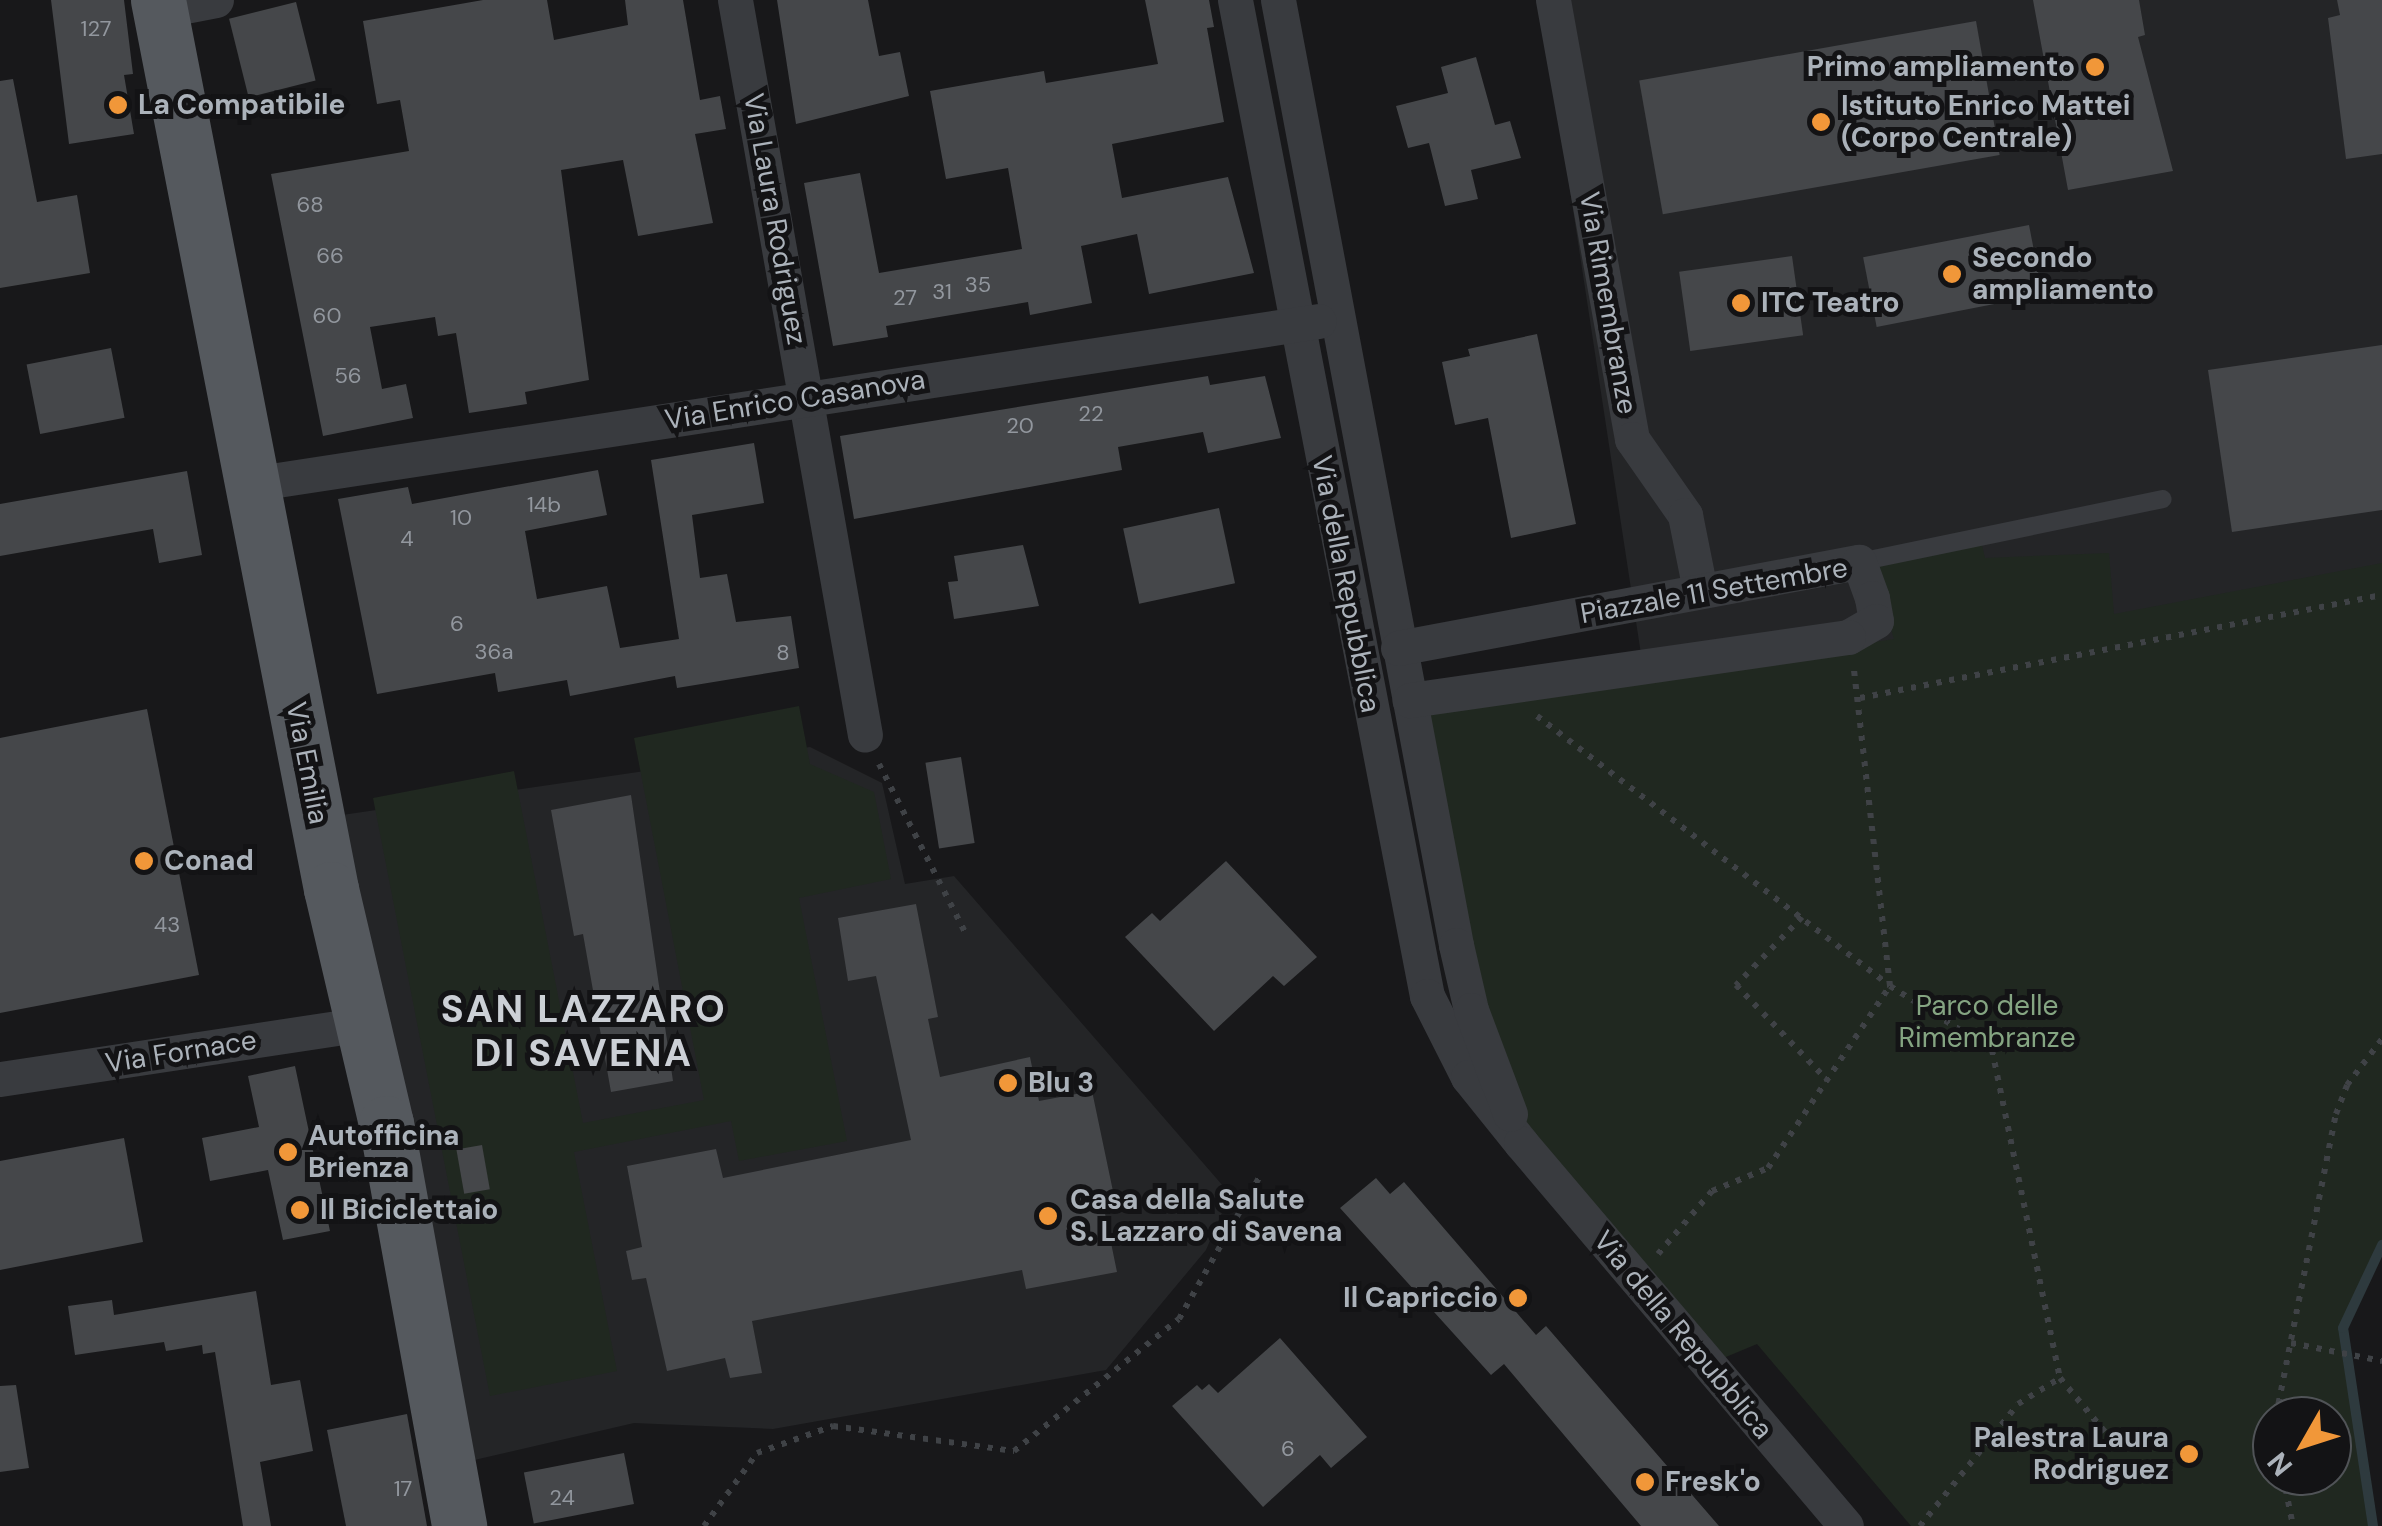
<!DOCTYPE html>
<style>
body{margin:0}
#map{position:relative;width:2382px;height:1526px;overflow:hidden;background:#18181a;font-family:"DM Sans",sans-serif}
div>[style]{position:absolute}
[style*='--x']{left:calc(var(--x)*1px);top:calc(var(--y)*1px);width:calc(var(--w)*1px);rotate:calc(var(--a)*1deg)}
.built>*{inset:0;background:#242527}
.green>*{inset:0;background:#202820}
.stream>*{height:10px;margin:-5px;padding:0 5px;transform-origin:5px;border-radius:5px;background:#2e3a3e}
.building>*{inset:0;background:#45474a;transform-origin:0 0}
.path>*{height:6px;margin-top:-3px;transform-origin:0;background:repeating-linear-gradient(90deg,#3f4246 0 5px,transparent 0 13px)}
.lane>*{height:18px;margin:-9px;padding:0 9px;transform-origin:9px;border-radius:9px;background:#393b3f}
.street>*{height:35px;margin:-17.5px;padding:0 17.5px;transform-origin:17.5px;border-radius:17.5px;background:#393b3f}
.primary>*{height:55px;margin:-27.5px;padding:0 27.5px;transform-origin:27.5px;border-radius:27.5px;background:#55595e}
.dots>*{width:28px;height:28px;translate:-50% -50%;box-sizing:border-box;border:5px solid #131315;border-radius:50%}
span{translate:-50% -50%;white-space:nowrap;text-align:center;line-height:1.15;-webkit-text-stroke:10px #131315;paint-order:stroke}
.number-label{font-size:22px;color:#92979e}
.number-label span{-webkit-text-stroke-width:0}
.poi-label{font-size:28px;color:#abb2ba;font-weight:700}
.right{translate:-100% -50%;text-align:right}
.left{translate:0 -50%;text-align:left}
.street-label{font-size:28px;color:#abb2ba}
.park-label{font-size:28px;color:#85a582}
.district-label{font-size:38px;color:#ccd0d6;font-weight:700;letter-spacing:2.5px}
.north{position:absolute;left:2252px;top:1396px;width:100px;height:100px;box-sizing:border-box;background:#131315;border:2px solid #505357;border-radius:50%;rotate:231deg;font-size:28px;font-weight:700;line-height:40px;text-align:center;color:#abb2ba}
.north::after{content:'';display:block;margin:auto;width:35px;height:45px;background:#f19739;clip-path:polygon(50% 0,100% 100%,50% 72%,0 100%)}
</style>
<div id="map">
<div class="built">
<i style="clip-path:polygon(1541px 0,2382px 0,2382px 611px,1650px 713px)"></i>
<i style="clip-path:polygon(810px 747px,882px 783px,905px 884px,954px 876px,1230px 1194px,1206px 1250px,1106px 1370px,773px 1429px,634px 1423px,470px 1461px,342px 815px)"></i>
</div>
<div class="green">
<i style="clip-path:polygon(evenodd,1979px 532px,1985px 558px,2109px 553px,2114px 614px,2382px 563px,2382px 1245px,2343px 1328px,2373px 1526px,1911px 1526px,1757px 1344px,1709px 1364px,1521px 1143px,1412px 712px,1894px 639px,1869px 557px,1979px 532px,2272px 1416px,2332px 1416px,2332px 1476px,2272px 1476px,2272px 1416px)"></i>
<i style="clip-path:polygon(799px 706px,810px 764px,874px 792px,891px 879px,799px 898px,847px 1141px,739px 1161px,731px 1121px,574px 1152px,617px 1371px,490px 1396px,373px 798px,514px 771px,583px 1123px,704px 1100px,634px 738px)"></i>
</div>
<div class="stream">
<i style="--x:2373;--y:1526;--w:200;--a:-98.6"></i>
<i style="--x:2343;--y:1328;--w:92;--a:-64.8"></i>
</div>
<div class="building">
<i style="clip-path:polygon(51px 0,124px 0,133px 74px,124px 75px,134px 134px,69px 144px)"></i>
<i style="clip-path:polygon(483px 0,547px 0,554px 40px,628px 25px,625px 0,683px 0,700px 100px,720px 96px,726px 129px,695px 134px,713px 223px,638px 236px,623px 160px,561px 170px,589px 380px,525px 392px,527px 404px,469px 413px,456px 333px,438px 336px,435px 317px,370px 327px,382px 389px,406px 384px,413px 418px,323px 436px,271px 174px,409px 151px,400px 100px,377px 104px,363px 21px)"></i>
<i style="clip-path:polygon(777px 0,868px 0,879px 56px,900px 52px,909px 96px,796px 124px)"></i>
<i style="clip-path:polygon(1145px 0,1209px 0,1214px 27px,1207px 28px,1224px 122px,1112px 144px,1122px 198px,1228px 177px,1254px 273px,1149px 294px,1137px 234px,1081px 246px,1092px 303px,1030px 315px,1028px 302px,886px 326px,888px 337px,833px 346px,804px 183px,860px 173px,879px 273px,1022px 249px,1008px 168px,946px 179px,930px 91px,1044px 71px,1046px 83px,1158px 64px)"></i>
<i style="clip-path:polygon(2033px 0,2139px 0,2145px 35px,2138px 37px,2173px 171px,2068px 190px)"></i>
<i style="clip-path:polygon(2337px 0,2382px 0,2382px 154px,2346px 159px,2328px 18px,2340px 15px)"></i>
<i style="left:296px;top:2px;width:81px;height:69px;rotate:76deg"></i>
<i style="left:1976px;top:21px;width:136px;height:342px;rotate:80deg"></i>
<i style="clip-path:polygon(1476px 57px,1495px 125px,1510px 121px,1521px 158px,1471px 170px,1478px 199px,1445px 206px,1429px 143px,1408px 148px,1396px 106px,1448px 93px,1441px 67px)"></i>
<i style="clip-path:polygon(13px 79px,37px 202px,77px 195px,90px 273px,0 288px,0 81px)"></i>
<i style="left:2029px;top:225px;width:71px;height:169px;rotate:79deg"></i>
<i style="left:1792px;top:256px;width:80px;height:114px;rotate:82deg"></i>
<i style="clip-path:polygon(1537px 334px,1576px 524px,1511px 538px,1488px 418px,1455px 425px,1442px 362px,1470px 356px,1468px 349px)"></i>
<i style="clip-path:polygon(2382px 345px,2382px 510px,2232px 532px,2208px 370px)"></i>
<i style="left:111px;top:348px;width:71px;height:86px;rotate:79deg"></i>
<i style="clip-path:polygon(1208px 376px,1210px 385px,1265px 376px,1281px 438px,1208px 453px,1203px 432px,1118px 447px,1122px 470px,854px 519px,840px 436px)"></i>
<i style="clip-path:polygon(754px 443px,764px 503px,692px 515px,700px 578px,727px 574px,736px 622px,791px 616px,799px 668px,677px 688px,675px 676px,570px 696px,567px 680px,498px 692px,495px 673px,377px 694px,338px 499px,408px 487px,412px 504px,598px 470px,607px 515px,525px 531px,537px 599px,607px 586px,620px 648px,679px 639px,651px 460px)"></i>
<i style="clip-path:polygon(187px 471px,202px 555px,159px 563px,153px 529px,0 556px,0 504px)"></i>
<i style="left:1219px;top:508px;width:77px;height:98px;rotate:78deg"></i>
<i style="clip-path:polygon(1023px 545px,1039px 606px,954px 619px,948px 582px,958px 581px,954px 556px)"></i>
<i style="clip-path:polygon(147px 709px,199px 975px,0 1013px,0 738px)"></i>
<i style="left:961px;top:757px;width:87px;height:36px;rotate:81deg"></i>
<i style="clip-path:polygon(631px 795px,673px 1081px,611px 1092px,583px 934px,574px 936px,551px 810px)"></i>
<i style="clip-path:polygon(1226px 861px,1317px 957px,1284px 986px,1273px 976px,1214px 1031px,1125px 937px,1152px 913px,1160px 921px)"></i>
<i style="clip-path:polygon(916px 904px,938px 1017px,928px 1019px,940px 1077px,1030px 1057px,1039px 1101px,1092px 1091px,1114px 1196px,1102px 1199px,1117px 1272px,1026px 1289px,1022px 1270px,752px 1321px,762px 1373px,730px 1378px,725px 1358px,667px 1371px,646px 1278px,632px 1280px,626px 1251px,642px 1247px,627px 1166px,716px 1149px,723px 1178px,911px 1140px,876px 976px,848px 981px,838px 918px)"></i>
<i style="clip-path:polygon(295px 1066px,330px 1231px,283px 1240px,268px 1170px,210px 1181px,202px 1138px,259px 1127px,248px 1076px)"></i>
<i style="clip-path:polygon(124px 1138px,143px 1242px,0 1270px,0 1161px)"></i>
<i style="left:482px;top:1145px;width:45px;height:26px;rotate:80deg"></i>
<i style="clip-path:polygon(1376px 1178px,1390px 1194px,1404px 1182px,1536px 1335px,1546px 1326px,1719px 1526px,1641px 1526px,1504px 1364px,1491px 1375px,1340px 1208px)"></i>
<i style="clip-path:polygon(256px 1291px,271px 1385px,300px 1380px,313px 1451px,260px 1462px,271px 1526px,243px 1526px,215px 1352px,203px 1354px,202px 1345px,166px 1351px,164px 1342px,75px 1355px,68px 1306px,112px 1300px,114px 1315px)"></i>
<i style="clip-path:polygon(1280px 1338px,1367px 1437px,1331px 1468px,1320px 1455px,1263px 1507px,1172px 1406px,1197px 1385px,1202px 1390px,1209px 1384px,1218px 1393px)"></i>
<i style="clip-path:polygon(16px 1385px,29px 1468px,0 1472px,0 1386px)"></i>
<i style="clip-path:polygon(407px 1414px,427px 1526px,346px 1526px,327px 1430px)"></i>
<i style="left:624px;top:1453px;width:52px;height:102px;rotate:79deg"></i>
</div>
<div class="path">
<i style="--x:1860;--y:698;--w:532;--a:-11.16"></i>
<i style="--x:1537;--y:716;--w:444;--a:37.4"></i>
<i style="--x:1890;--y:986;--w:120;--a:32.1"></i>
<i style="--x:1992;--y:1050;--w:335;--a:78.3"></i>
<i style="--x:2060;--y:1378;--w:70;--a:50.2"></i>
<i style="--x:879;--y:764;--w:193;--a:62.9"></i>
<i style="--x:1802;--y:917;--w:95;--a:134.1"></i>
<i style="--x:1736;--y:985;--w:132;--a:46.2"></i>
<i style="--x:1658;--y:1254;--w:83;--a:-49.4"></i>
<i style="--x:1712;--y:1191;--w:61;--a:-22.3"></i>
<i style="--x:1768;--y:1168;--w:219;--a:-56.2"></i>
<i style="--x:1890;--y:986;--w:320;--a:-96.5"></i>
<i style="--x:2291;--y:1343;--w:93;--a:11.2"></i>
<i style="--x:2276;--y:1416;--w:308;--a:-78.8"></i>
<i style="--x:2336;--y:1114;--w:31;--a:-69"></i>
<i style="--x:2347;--y:1085;--w:58;--a:-52.7"></i>
<i style="--x:2283;--y:1476;--w:51;--a:78.7"></i>
<i style="--x:704;--y:1526;--w:90;--a:-54"></i>
<i style="--x:757;--y:1453;--w:81;--a:-19.6"></i>
<i style="--x:833;--y:1426;--w:183;--a:7.9"></i>
<i style="--x:1014;--y:1451;--w:211;--a:-38.7"></i>
<i style="--x:1179;--y:1319;--w:167;--a:-60.5"></i>
<i style="--x:1920;--y:1526;--w:156;--a:-51.2"></i>
<i style="--x:2018;--y:1404;--w:49;--a:-31.8"></i>
</div>
<div class="lane">
<i style="--x:1859;--y:562;--w:310;--a:-11.7"></i>
</div>
<div class="street">
<i style="--x:735;--y:0;--w:746;--a:79.97"></i>
<i style="--x:1235;--y:0;--w:1014;--a:79.09"></i>
<i style="--x:1427;--y:996;--w:91;--a:63.2"></i>
<i style="--x:1468;--y:1077;--w:85;--a:51.2"></i>
<i style="--x:1521;--y:1143;--w:502;--a:49.68"></i>
<i style="--x:1278;--y:0;--w:962;--a:79.33"></i>
<i style="--x:1456;--y:945;--w:67;--a:77"></i>
<i style="--x:1471;--y:1010;--w:111;--a:69.4"></i>
<i style="--x:1553;--y:0;--w:446;--a:79.8"></i>
<i style="--x:1632;--y:439;--w:93;--a:55.1"></i>
<i style="--x:1685;--y:515;--w:76;--a:78.7"></i>
<i style="--x:159;--y:11;--w:58;--a:-10.9"></i>
<i style="--x:251;--y:484;--w:1080;--a:-8.68"></i>
<i style="--x:1398;--y:648;--w:469;--a:-10.6"></i>
<i style="--x:1859;--y:562;--w:38;--a:70"></i>
<i style="--x:1872;--y:598;--w:23;--a:80"></i>
<i style="--x:1876;--y:621;--w:32;--a:150"></i>
<i style="--x:1848;--y:637;--w:443;--a:171.8"></i>
<i style="--x:0;--y:1079;--w:366;--a:-8.6"></i>
</div>
<div class="primary">
<i style="--x:158;--y:0;--w:906;--a:78.99"></i>
<i style="--x:331;--y:889;--w:240;--a:76.8"></i>
<i style="--x:386;--y:1123;--w:410;--a:79.7"></i>
</div>
<div class="dots">
<i style="left:2095px;top:67px;background:#f19739"></i>
<i style="left:118px;top:105px;background:#f19739"></i>
<i style="left:1821px;top:122px;background:#f19739"></i>
<i style="left:1952px;top:274px;background:#f19739"></i>
<i style="left:1741px;top:303px;background:#f19739"></i>
<i style="left:144px;top:861px;background:#f19739"></i>
<i style="left:1008px;top:1083px;background:#f19739"></i>
<i style="left:288px;top:1152px;background:#f19739"></i>
<i style="left:300px;top:1210px;background:#f19739"></i>
<i style="left:1048px;top:1216px;background:#f19739"></i>
<i style="left:1518px;top:1298px;background:#f19739"></i>
<i style="left:2189px;top:1454px;background:#f19739"></i>
<i style="left:1645px;top:1482px;background:#f19739"></i>
</div>
<div class="number-label">
<span style="left:96px;top:29px">127</span>
<span style="left:310px;top:205px">68</span>
<span style="left:330px;top:256px">66</span>
<span style="left:978px;top:285px">35</span>
<span style="left:942px;top:292px">31</span>
<span style="left:905px;top:298px">27</span>
<span style="left:327px;top:316px">60</span>
<span style="left:348px;top:376px">56</span>
<span style="left:1091px;top:414px">22</span>
<span style="left:1020px;top:426px">20</span>
<span style="left:544px;top:505px">14b</span>
<span style="left:461px;top:518px">10</span>
<span style="left:407px;top:539px">4</span>
<span style="left:457px;top:624px">6</span>
<span style="left:494px;top:652px">36a</span>
<span style="left:783px;top:653px">8</span>
<span style="left:167px;top:925px">43</span>
<span style="left:1288px;top:1449px">6</span>
<span style="left:403px;top:1489px">17</span>
<span style="left:562px;top:1498px">24</span>
</div>
<div class="poi-label">
<span class="right" style="left:2075px;top:67px">Primo ampliamento</span>
<span class="left" style="left:138px;top:105px">La Compatibile</span>
<span class="left" style="left:1841px;top:122px">Istituto Enrico Mattei<br>(Corpo Centrale)</span>
<span class="left" style="left:1972px;top:274px">Secondo<br>ampliamento</span>
<span class="left" style="left:1761px;top:303px">ITC Teatro</span>
<span class="left" style="left:164px;top:861px">Conad</span>
<span class="left" style="left:1028px;top:1083px">Blu 3</span>
<span class="left" style="left:308px;top:1152px">Autofficina<br>Brienza</span>
<span class="left" style="left:1070px;top:1216px">Casa della Salute<br>S. Lazzaro di Savena</span>
<span class="left" style="left:320px;top:1210px">Il Biciclettaio</span>
<span class="right" style="left:1498px;top:1298px">Il Capriccio</span>
<span class="right" style="left:2169px;top:1454px">Palestra Laura<br>Rodriguez</span>
<span class="left" style="left:1665px;top:1482px">Fresk'o</span>
</div>
<div class="street-label">
<span style="left:775px;top:219px;rotate:80deg">Via Laura Rodriguez</span>
<span style="left:1608px;top:303px;rotate:80deg">Via Rimembranze</span>
<span style="left:795px;top:400px;rotate:-9deg">Via Enrico Casanova</span>
<span style="left:1346px;top:584px;rotate:79deg">Via della Repubblica</span>
<span style="left:1714px;top:591px;rotate:-10deg">Piazzale 11 Settembre</span>
<span style="left:307px;top:763px;rotate:79deg">Via Emilia</span>
<span style="left:181px;top:1052px;rotate:-9deg">Via Fornace</span>
<span style="left:1683px;top:1335px;rotate:50deg">Via della Repubblica</span>
</div>
<div class="park-label">
<span style="left:1987px;top:1022px">Parco delle<br>Rimembranze</span>
</div>
<div class="district-label">
<span style="left:584px;top:1032px">SAN LAZZARO<br>DI SAVENA</span>
</div>
<div class="north">N</div>
</div>
